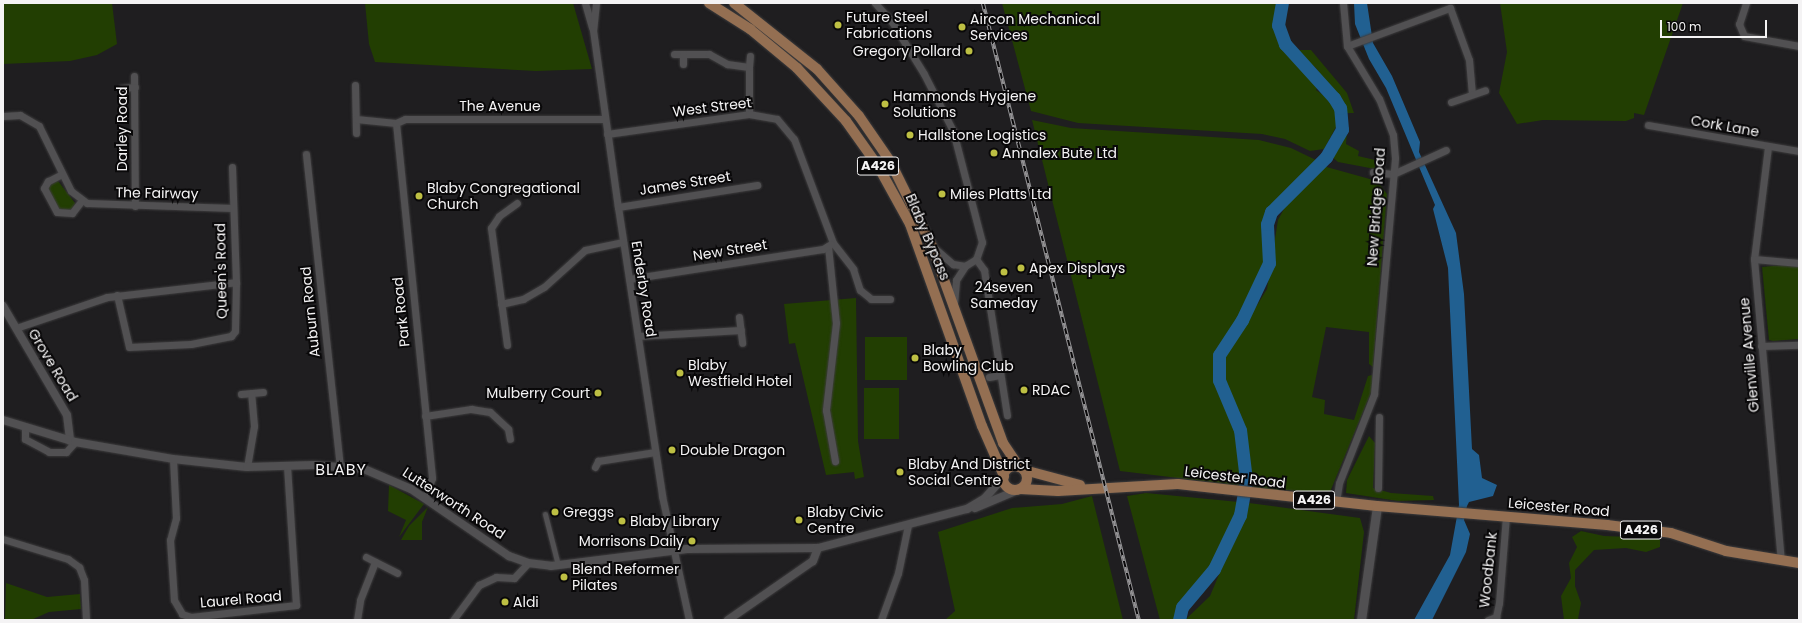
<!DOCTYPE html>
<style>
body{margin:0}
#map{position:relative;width:1802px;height:623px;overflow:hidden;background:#1f1e20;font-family:Poppins,sans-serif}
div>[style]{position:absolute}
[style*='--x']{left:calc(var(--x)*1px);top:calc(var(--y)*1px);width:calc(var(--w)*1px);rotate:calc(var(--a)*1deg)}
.green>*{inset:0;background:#223e02;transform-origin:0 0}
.water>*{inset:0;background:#216091}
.river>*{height:13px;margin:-6.5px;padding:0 6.5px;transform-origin:6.5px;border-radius:6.5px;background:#216091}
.roads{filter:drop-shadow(0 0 1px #3d3c3d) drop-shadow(0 0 1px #3d3c3d)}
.pedestrian>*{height:5px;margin:-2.5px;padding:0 2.5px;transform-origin:2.5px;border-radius:2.5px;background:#515052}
.minor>*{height:7px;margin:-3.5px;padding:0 3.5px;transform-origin:3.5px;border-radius:3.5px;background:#515052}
.tertiary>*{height:8px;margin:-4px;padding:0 4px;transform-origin:4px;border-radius:4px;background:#515052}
.secondary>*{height:9px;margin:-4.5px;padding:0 4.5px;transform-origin:4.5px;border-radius:4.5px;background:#515052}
.primary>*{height:10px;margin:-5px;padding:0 5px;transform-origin:5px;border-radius:5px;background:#946f52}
.primary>.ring{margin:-5px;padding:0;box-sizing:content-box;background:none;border:10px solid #946f52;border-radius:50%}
.rail>*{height:3.5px;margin-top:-1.75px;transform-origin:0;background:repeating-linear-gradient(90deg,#090809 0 6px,#949395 0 12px);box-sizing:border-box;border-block:1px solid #949395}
.dots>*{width:11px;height:11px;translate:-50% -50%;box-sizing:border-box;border:2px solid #090809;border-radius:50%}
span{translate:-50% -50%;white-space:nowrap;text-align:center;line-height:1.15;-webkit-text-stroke:4px #090809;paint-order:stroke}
.shield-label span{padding:1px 3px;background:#090809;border:1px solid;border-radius:3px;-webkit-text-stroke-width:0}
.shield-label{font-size:13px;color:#f4f3f4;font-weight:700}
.poi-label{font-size:14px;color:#f4f3f4}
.left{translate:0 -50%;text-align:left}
.right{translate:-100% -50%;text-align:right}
.street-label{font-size:14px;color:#f4f3f4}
.quarter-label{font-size:16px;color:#f4f3f4;letter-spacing:1px}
.frame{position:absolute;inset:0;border:4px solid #f4f3f4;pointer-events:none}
.scale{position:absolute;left:1660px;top:20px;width:107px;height:18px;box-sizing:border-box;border:2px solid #f4f3f4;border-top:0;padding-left:5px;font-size:12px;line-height:14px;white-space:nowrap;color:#f4f3f4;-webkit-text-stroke:3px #090809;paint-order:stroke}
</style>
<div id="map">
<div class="green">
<i style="clip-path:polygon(3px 3px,112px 3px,117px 44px,97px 55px,70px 61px,3px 64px)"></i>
<i style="clip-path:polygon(365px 3px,573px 3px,592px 69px,536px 71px,375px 62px,369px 44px)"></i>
<i style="clip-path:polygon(1002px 3px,1276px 3px,1274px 31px,1286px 54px,1315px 78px,1319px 84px,1316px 90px,1332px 101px,1338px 115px,1337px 125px,1324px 149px,1310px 151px,1285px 139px,1262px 134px,1078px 123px,1031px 111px)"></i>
<i style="clip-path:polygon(1500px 3px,1683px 3px,1644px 115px,1634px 113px,1634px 118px,1626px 121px,1543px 120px,1517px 124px,1499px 93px,1507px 52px)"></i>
<i style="clip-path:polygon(1300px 50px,1311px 50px,1347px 93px,1354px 113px,1347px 113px,1316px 68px,1299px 54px)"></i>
<i style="clip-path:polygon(1348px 119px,1346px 144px,1359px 151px,1358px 156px,1375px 160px,1375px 169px,1338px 162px,1331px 156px)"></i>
<i style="clip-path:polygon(1032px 120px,1071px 128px,1259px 140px,1291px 148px,1318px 161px,1268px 213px,1264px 233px,1267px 264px,1217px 358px,1216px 380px,1239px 432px,1245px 481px,1237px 485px,1120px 471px)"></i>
<i style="clip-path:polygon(1323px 166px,1377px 181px,1387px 194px,1373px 367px,1369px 364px,1369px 332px,1326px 327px,1312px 397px,1325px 400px,1324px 414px,1354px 420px,1368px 376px,1372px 375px,1372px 390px,1330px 492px,1259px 489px,1250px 485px,1246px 439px,1225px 377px,1226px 356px,1267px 289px,1278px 220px,1285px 207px)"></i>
<i style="clip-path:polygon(58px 181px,75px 203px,74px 208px,62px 212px,48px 195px,49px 183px)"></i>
<i style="clip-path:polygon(1784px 265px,1799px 267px,1799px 339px,1773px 341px,1769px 340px,1762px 267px)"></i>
<i style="clip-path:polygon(856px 298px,858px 441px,864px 477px,855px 479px,854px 472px,826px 475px,795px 343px,789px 344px,784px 304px)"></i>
<i style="left:865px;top:337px;width:42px;height:43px"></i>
<i style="left:864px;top:388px;width:35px;height:51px"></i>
<i style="clip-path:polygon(1369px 436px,1375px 443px,1373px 488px,1391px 493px,1433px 496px,1434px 500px,1398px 501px,1346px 493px,1347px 480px)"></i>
<i style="clip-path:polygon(389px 485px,424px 504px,399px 537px,406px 520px,388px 511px)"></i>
<i style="clip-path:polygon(1146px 493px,1239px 502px,1238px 510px,1207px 578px,1184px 601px,1177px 620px,1160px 620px,1127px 496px)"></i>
<i style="clip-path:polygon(1092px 496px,1123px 620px,945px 620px,955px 611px,938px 532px,1012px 508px,1062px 504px)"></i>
<i style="clip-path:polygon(1249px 503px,1360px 518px,1364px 532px,1354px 620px,1185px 620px,1210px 596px)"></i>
<i style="clip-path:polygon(428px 507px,422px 522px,422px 540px,401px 540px,409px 526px)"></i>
<i style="clip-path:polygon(1581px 531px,1604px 536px,1655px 538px,1660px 540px,1660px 547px,1646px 552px,1626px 548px,1594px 550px,1575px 570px,1575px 586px,1581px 603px,1578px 619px,1564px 620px,1561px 596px,1571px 578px,1569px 563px,1577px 547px,1572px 537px)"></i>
<i style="clip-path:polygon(6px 583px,47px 597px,80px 594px,81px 609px,49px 612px,31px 620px,5px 620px)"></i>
</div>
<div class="water">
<i style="clip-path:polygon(1354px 3px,1367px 3px,1373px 43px,1392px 76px,1420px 142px,1419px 152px,1456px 233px,1464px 294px,1472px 449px,1479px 455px,1482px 478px,1497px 485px,1493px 496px,1469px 502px,1467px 506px,1464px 520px,1470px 534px,1466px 552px,1432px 620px,1414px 620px,1450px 555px,1459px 505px,1448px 268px,1433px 209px,1435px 205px,1386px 88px,1369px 59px,1355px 24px)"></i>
</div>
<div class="river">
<i style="--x:1179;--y:620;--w:13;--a:-77"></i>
<i style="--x:1182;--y:607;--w:50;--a:-49.9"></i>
<i style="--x:1214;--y:569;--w:60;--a:-64.3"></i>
<i style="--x:1240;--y:515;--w:36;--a:-80"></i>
<i style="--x:1246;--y:480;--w:50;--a:-96.8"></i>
<i style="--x:1240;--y:430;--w:54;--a:-112.8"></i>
<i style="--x:1219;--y:380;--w:25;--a:-90"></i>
<i style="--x:1219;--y:355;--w:42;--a:-56.7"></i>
<i style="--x:1242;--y:320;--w:63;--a:-64.7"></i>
<i style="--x:1269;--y:263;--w:39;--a:-93"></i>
<i style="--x:1267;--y:224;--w:13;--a:-72"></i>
<i style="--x:1271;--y:212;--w:78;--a:-45"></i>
<i style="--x:1326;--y:157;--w:32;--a:-60"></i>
<i style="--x:1342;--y:129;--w:21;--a:-95"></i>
<i style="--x:1340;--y:108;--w:12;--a:-121"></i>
<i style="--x:1334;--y:98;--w:73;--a:-132.2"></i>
<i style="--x:1285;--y:44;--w:20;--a:-110"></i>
<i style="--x:1278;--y:25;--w:22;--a:-80"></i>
</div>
<div class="roads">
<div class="pedestrian">
<i style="--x:545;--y:514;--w:49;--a:75.7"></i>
</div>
<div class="minor">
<i style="--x:585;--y:3;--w:26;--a:74"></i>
<i style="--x:596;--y:3;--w:27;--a:96"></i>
<i style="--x:593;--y:30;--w:179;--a:82"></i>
<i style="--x:618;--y:207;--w:292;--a:81.3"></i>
<i style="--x:662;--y:496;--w:127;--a:77.7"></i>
<i style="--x:875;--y:3;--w:25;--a:48"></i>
<i style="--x:892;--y:22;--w:61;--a:58.4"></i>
<i style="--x:924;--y:74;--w:64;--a:63"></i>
<i style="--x:953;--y:131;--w:115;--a:75.4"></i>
<i style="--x:982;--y:242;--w:18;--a:109"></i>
<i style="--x:976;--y:259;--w:14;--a:54"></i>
<i style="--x:984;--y:270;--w:147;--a:81"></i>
<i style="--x:1746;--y:3;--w:22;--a:108"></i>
<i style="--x:1739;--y:24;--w:13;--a:67"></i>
<i style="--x:1744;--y:36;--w:56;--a:10.3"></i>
<i style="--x:1347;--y:46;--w:110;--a:-20.3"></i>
<i style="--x:1450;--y:8;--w:55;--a:69.9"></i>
<i style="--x:1469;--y:60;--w:34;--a:85"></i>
<i style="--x:674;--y:54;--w:35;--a:0"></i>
<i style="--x:709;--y:54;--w:21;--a:29"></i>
<i style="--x:727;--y:64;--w:22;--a:8"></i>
<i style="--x:749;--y:67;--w:47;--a:90"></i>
<i style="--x:683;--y:64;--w:10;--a:-90"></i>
<i style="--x:749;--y:67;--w:11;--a:-85"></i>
<i style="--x:134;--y:76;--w:130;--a:89.6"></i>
<i style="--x:355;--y:85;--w:48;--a:88.8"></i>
<i style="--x:122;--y:88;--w:13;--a:-4"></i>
<i style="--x:1451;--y:102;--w:36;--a:-19"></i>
<i style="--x:3;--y:116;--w:17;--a:-3"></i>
<i style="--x:20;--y:115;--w:22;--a:30"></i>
<i style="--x:39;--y:126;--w:72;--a:63.8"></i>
<i style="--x:71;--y:191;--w:20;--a:37"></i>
<i style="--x:87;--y:203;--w:146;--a:2"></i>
<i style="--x:356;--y:119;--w:40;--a:5.7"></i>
<i style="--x:396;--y:123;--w:357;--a:84.2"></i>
<i style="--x:432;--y:478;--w:20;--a:110"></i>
<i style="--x:396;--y:123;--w:10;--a:-24"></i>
<i style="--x:405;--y:119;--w:200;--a:0"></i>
<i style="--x:1648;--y:125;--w:153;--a:9.8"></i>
<i style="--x:607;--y:134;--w:143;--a:-8"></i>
<i style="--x:749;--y:114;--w:28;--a:10"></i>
<i style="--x:777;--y:119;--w:26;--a:50"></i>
<i style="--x:794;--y:139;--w:111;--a:69.4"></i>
<i style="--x:833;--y:243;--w:33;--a:52"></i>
<i style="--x:853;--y:269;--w:22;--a:72"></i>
<i style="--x:860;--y:290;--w:14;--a:39"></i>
<i style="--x:871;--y:299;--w:19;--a:0"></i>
<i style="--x:1768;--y:147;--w:113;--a:97.1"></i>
<i style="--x:1754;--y:259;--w:303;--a:84.9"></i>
<i style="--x:306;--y:154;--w:314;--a:83.8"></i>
<i style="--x:1373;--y:172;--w:20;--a:6"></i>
<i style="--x:1393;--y:174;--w:58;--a:-24.4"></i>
<i style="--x:62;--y:174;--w:16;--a:153"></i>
<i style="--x:48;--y:181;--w:8;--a:120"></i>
<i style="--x:44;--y:188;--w:27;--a:62"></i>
<i style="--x:57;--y:212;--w:15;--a:4"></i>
<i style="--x:72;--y:213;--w:16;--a:-52"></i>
<i style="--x:618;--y:207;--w:141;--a:-9"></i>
<i style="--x:828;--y:246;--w:77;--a:84.1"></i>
<i style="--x:836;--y:323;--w:88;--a:96.6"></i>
<i style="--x:826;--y:410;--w:52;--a:80"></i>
<i style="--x:932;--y:246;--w:28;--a:41"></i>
<i style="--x:953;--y:264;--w:12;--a:9"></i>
<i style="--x:1754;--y:259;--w:45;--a:5.1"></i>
<i style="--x:629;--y:279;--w:196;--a:-8.8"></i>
<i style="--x:823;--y:249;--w:9;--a:-32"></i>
<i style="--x:117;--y:295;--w:53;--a:77"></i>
<i style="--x:129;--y:347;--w:62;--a:-2.8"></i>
<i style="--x:191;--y:344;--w:41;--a:-11.3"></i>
<i style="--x:231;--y:336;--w:6;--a:-51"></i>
<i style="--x:235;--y:331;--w:49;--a:-88.8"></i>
<i style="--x:236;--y:282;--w:115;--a:-92"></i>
<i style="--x:501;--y:304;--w:23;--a:-13"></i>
<i style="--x:523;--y:299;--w:24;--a:-30"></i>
<i style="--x:544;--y:287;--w:55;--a:-42.1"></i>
<i style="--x:585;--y:250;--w:39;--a:-12"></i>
<i style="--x:954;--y:304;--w:24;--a:-85"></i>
<i style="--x:956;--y:280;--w:17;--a:-57"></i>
<i style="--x:965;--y:266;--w:13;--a:-32"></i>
<i style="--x:739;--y:317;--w:26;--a:83"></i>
<i style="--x:16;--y:328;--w:96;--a:-18.8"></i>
<i style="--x:107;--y:297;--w:130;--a:-6.6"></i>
<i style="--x:638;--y:336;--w:103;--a:-3.3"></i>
<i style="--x:507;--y:345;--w:118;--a:-97.8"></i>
<i style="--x:491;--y:228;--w:14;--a:-56"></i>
<i style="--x:499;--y:216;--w:22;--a:-36"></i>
<i style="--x:1761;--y:346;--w:38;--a:-2"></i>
<i style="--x:989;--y:377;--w:11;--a:-10"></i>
<i style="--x:241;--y:394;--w:22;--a:-5"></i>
<i style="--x:425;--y:416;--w:47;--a:-8.7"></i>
<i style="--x:471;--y:409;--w:19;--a:9"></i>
<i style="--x:490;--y:412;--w:25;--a:43"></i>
<i style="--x:508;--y:429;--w:10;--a:79"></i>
<i style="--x:25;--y:427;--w:12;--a:90"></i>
<i style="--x:25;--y:439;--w:27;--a:28"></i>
<i style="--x:49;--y:452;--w:17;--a:0"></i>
<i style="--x:66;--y:452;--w:13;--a:-48"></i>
<i style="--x:173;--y:459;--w:59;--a:87.1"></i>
<i style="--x:176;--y:518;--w:23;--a:105"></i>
<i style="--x:170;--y:540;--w:60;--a:86.2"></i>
<i style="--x:174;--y:600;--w:16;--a:60"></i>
<i style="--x:182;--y:614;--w:9;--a:18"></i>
<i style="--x:191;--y:617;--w:106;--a:-6.5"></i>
<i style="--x:296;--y:605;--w:140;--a:-93.7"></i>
<i style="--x:247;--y:467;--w:42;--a:-80.3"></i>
<i style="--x:254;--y:426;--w:33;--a:-95"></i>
<i style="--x:595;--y:467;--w:7;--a:-63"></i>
<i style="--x:598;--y:461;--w:58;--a:-9"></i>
<i style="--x:1378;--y:488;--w:71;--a:-89.2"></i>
<i style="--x:1336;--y:502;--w:19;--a:-81"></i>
<i style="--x:1339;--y:483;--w:96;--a:-68.5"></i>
<i style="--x:1374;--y:394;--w:237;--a:-84.9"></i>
<i style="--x:1395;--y:158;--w:23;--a:-95"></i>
<i style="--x:1393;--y:135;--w:39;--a:-111"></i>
<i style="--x:1379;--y:99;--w:62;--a:-121.1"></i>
<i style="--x:1347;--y:46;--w:43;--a:-95.3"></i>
<i style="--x:3;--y:539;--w:68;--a:17.1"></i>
<i style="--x:68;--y:559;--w:14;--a:36"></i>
<i style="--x:79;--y:567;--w:14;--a:69"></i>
<i style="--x:84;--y:580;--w:40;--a:87.1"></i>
<i style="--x:366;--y:557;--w:35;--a:27"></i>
<i style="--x:357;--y:620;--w:20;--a:-81"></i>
<i style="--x:360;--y:600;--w:41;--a:-68.5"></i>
<i style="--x:453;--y:620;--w:44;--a:-53.4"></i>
<i style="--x:479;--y:585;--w:19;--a:-25"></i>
<i style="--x:496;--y:577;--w:18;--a:3"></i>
<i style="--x:514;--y:578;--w:21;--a:-47"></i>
<i style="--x:881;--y:620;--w:50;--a:-70.1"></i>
<i style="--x:898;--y:573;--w:49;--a:-78.2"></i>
<i style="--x:1488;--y:620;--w:9;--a:-21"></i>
<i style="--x:1496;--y:617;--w:14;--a:-78"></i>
<i style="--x:1499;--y:603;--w:87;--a:-85.4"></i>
</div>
<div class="tertiary">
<i style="--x:3;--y:306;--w:126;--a:59.6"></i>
<i style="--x:67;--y:415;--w:26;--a:83"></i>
<i style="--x:3;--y:420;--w:75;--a:17"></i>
<i style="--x:75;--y:442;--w:99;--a:9.8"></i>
<i style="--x:173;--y:459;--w:74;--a:6.2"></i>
<i style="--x:247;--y:467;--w:67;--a:-1.7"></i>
<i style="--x:314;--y:465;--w:50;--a:4.6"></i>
<i style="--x:364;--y:469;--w:51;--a:23.1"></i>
<i style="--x:411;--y:489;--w:119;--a:34.4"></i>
<i style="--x:509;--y:556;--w:20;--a:20"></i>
<i style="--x:528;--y:563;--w:23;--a:7"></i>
<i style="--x:551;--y:566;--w:137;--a:-7.1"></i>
<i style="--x:687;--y:549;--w:131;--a:-0.4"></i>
<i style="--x:818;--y:548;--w:154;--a:-14.7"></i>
<i style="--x:967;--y:509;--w:21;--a:-31"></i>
<i style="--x:985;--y:498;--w:28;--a:-48"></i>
<i style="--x:975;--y:508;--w:47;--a:-22.7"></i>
<i style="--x:728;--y:620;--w:103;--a:-34.8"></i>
<i style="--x:813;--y:561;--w:14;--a:-69"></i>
</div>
<div class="secondary">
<i style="--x:1361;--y:620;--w:115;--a:-82"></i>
</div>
<div class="primary">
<i style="--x:709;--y:3;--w:49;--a:32.4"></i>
<i style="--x:750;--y:29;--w:61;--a:39.7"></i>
<i style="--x:797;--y:68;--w:72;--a:47.2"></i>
<i style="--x:846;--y:121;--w:55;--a:54.6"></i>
<i style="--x:878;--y:166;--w:66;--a:61.1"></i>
<i style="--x:910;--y:224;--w:214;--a:70.4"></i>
<i style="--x:982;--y:426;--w:55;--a:66.3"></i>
<i style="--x:734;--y:3;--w:106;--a:38.5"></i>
<i style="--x:817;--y:69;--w:63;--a:48.2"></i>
<i style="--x:859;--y:116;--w:55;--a:55.4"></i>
<i style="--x:890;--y:161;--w:93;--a:63.7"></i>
<i style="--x:931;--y:244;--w:212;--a:70.1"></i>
<i style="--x:1003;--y:443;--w:29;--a:56"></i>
<i class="ring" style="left:1003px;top:466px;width:14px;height:14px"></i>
<i style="--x:1024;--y:470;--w:58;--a:15"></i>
<i style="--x:1020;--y:489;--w:38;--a:3"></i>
<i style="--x:1058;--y:491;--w:120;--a:-3.3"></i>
<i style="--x:1178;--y:484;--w:200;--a:6.3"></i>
<i style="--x:1377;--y:506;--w:231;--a:4.7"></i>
<i style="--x:1607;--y:525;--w:64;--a:7.1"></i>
<i style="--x:1671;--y:533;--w:58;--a:18.1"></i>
<i style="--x:1726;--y:551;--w:74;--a:9.3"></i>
</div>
</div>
<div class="rail">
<i style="--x:983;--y:3;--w:636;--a:75.81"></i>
</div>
<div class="dots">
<i style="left:838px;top:25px;background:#bdbf43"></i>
<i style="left:962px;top:27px;background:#bdbf43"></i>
<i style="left:969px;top:51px;background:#bdbf43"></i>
<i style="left:885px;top:104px;background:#bdbf43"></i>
<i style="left:910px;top:135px;background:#bdbf43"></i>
<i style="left:994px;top:153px;background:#bdbf43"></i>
<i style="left:942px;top:194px;background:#bdbf43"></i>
<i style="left:419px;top:196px;background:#bdbf43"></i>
<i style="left:1021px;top:268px;background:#bdbf43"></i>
<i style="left:1004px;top:272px;background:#bdbf43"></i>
<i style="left:915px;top:358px;background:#bdbf43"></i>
<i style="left:680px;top:373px;background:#bdbf43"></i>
<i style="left:1024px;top:390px;background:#bdbf43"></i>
<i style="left:598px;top:393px;background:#bdbf43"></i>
<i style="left:672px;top:450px;background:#bdbf43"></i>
<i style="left:900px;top:472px;background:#bdbf43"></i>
<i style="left:555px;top:512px;background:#bdbf43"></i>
<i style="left:799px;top:520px;background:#bdbf43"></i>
<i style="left:622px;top:521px;background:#bdbf43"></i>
<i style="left:692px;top:541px;background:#bdbf43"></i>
<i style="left:564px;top:577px;background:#bdbf43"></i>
<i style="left:505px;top:602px;background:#bdbf43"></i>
</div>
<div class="shield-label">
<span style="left:878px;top:166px">A426</span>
<span style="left:1314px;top:500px">A426</span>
<span style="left:1641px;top:530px">A426</span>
</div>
<div class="poi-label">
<span class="left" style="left:846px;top:25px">Future Steel<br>Fabrications</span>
<span class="left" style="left:970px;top:27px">Aircon Mechanical<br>Services</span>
<span class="right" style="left:961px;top:51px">Gregory Pollard</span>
<span class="left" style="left:893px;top:104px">Hammonds Hygiene<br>Solutions</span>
<span class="left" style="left:918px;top:135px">Hallstone Logistics</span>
<span class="left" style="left:1002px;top:153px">Annalex Bute Ltd</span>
<span class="left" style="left:427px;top:196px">Blaby Congregational<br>Church</span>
<span class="left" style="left:950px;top:194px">Miles Platts Ltd</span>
<span class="left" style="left:1029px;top:268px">Apex Displays</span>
<span style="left:1004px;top:295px">24seven<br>Sameday</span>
<span class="left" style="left:923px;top:358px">Blaby<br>Bowling Club</span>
<span class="left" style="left:688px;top:373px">Blaby<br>Westfield Hotel</span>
<span class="left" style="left:1032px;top:390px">RDAC</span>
<span class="right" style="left:590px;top:393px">Mulberry Court</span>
<span class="left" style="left:680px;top:450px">Double Dragon</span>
<span class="left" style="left:908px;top:472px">Blaby And District<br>Social Centre</span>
<span class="left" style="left:563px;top:512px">Greggs</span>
<span class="left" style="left:807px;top:520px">Blaby Civic<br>Centre</span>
<span class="left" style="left:630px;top:521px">Blaby Library</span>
<span class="right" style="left:684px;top:541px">Morrisons Daily</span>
<span class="left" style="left:572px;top:577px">Blend Reformer<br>Pilates</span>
<span class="left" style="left:513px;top:602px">Aldi</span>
</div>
<div class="street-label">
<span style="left:500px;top:106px">The Avenue</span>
<span style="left:712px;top:107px;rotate:-7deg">West Street</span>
<span style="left:1725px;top:126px;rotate:10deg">Cork Lane</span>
<span style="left:122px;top:129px;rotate:-90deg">Darley Road</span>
<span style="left:685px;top:183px;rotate:-9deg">James Street</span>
<span style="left:157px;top:193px;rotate:1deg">The Fairway</span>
<span style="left:1376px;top:207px;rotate:-86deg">New Bridge Road</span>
<span style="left:928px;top:237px;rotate:67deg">Blaby Bypass</span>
<span style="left:730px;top:250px;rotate:-9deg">New Street</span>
<span style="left:221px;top:271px;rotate:-91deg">Queen's Road</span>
<span style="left:644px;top:289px;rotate:81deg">Enderby Road</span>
<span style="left:310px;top:312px;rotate:-96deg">Auburn Road</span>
<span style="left:401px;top:312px;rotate:-96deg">Park Road</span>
<span style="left:1749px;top:355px;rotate:-95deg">Glenville Avenue</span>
<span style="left:53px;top:365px;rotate:59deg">Grove Road</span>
<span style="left:1235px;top:477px;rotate:7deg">Leicester Road</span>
<span style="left:454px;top:503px;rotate:33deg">Lutterworth Road</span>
<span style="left:1559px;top:507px;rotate:5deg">Leicester Road</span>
<span style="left:1488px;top:570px;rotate:-84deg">Woodbank</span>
<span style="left:241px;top:599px;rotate:-5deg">Laurel Road</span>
</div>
<div class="quarter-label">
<span style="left:341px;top:470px">BLABY</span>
</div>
<div class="frame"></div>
<div class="scale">100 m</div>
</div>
